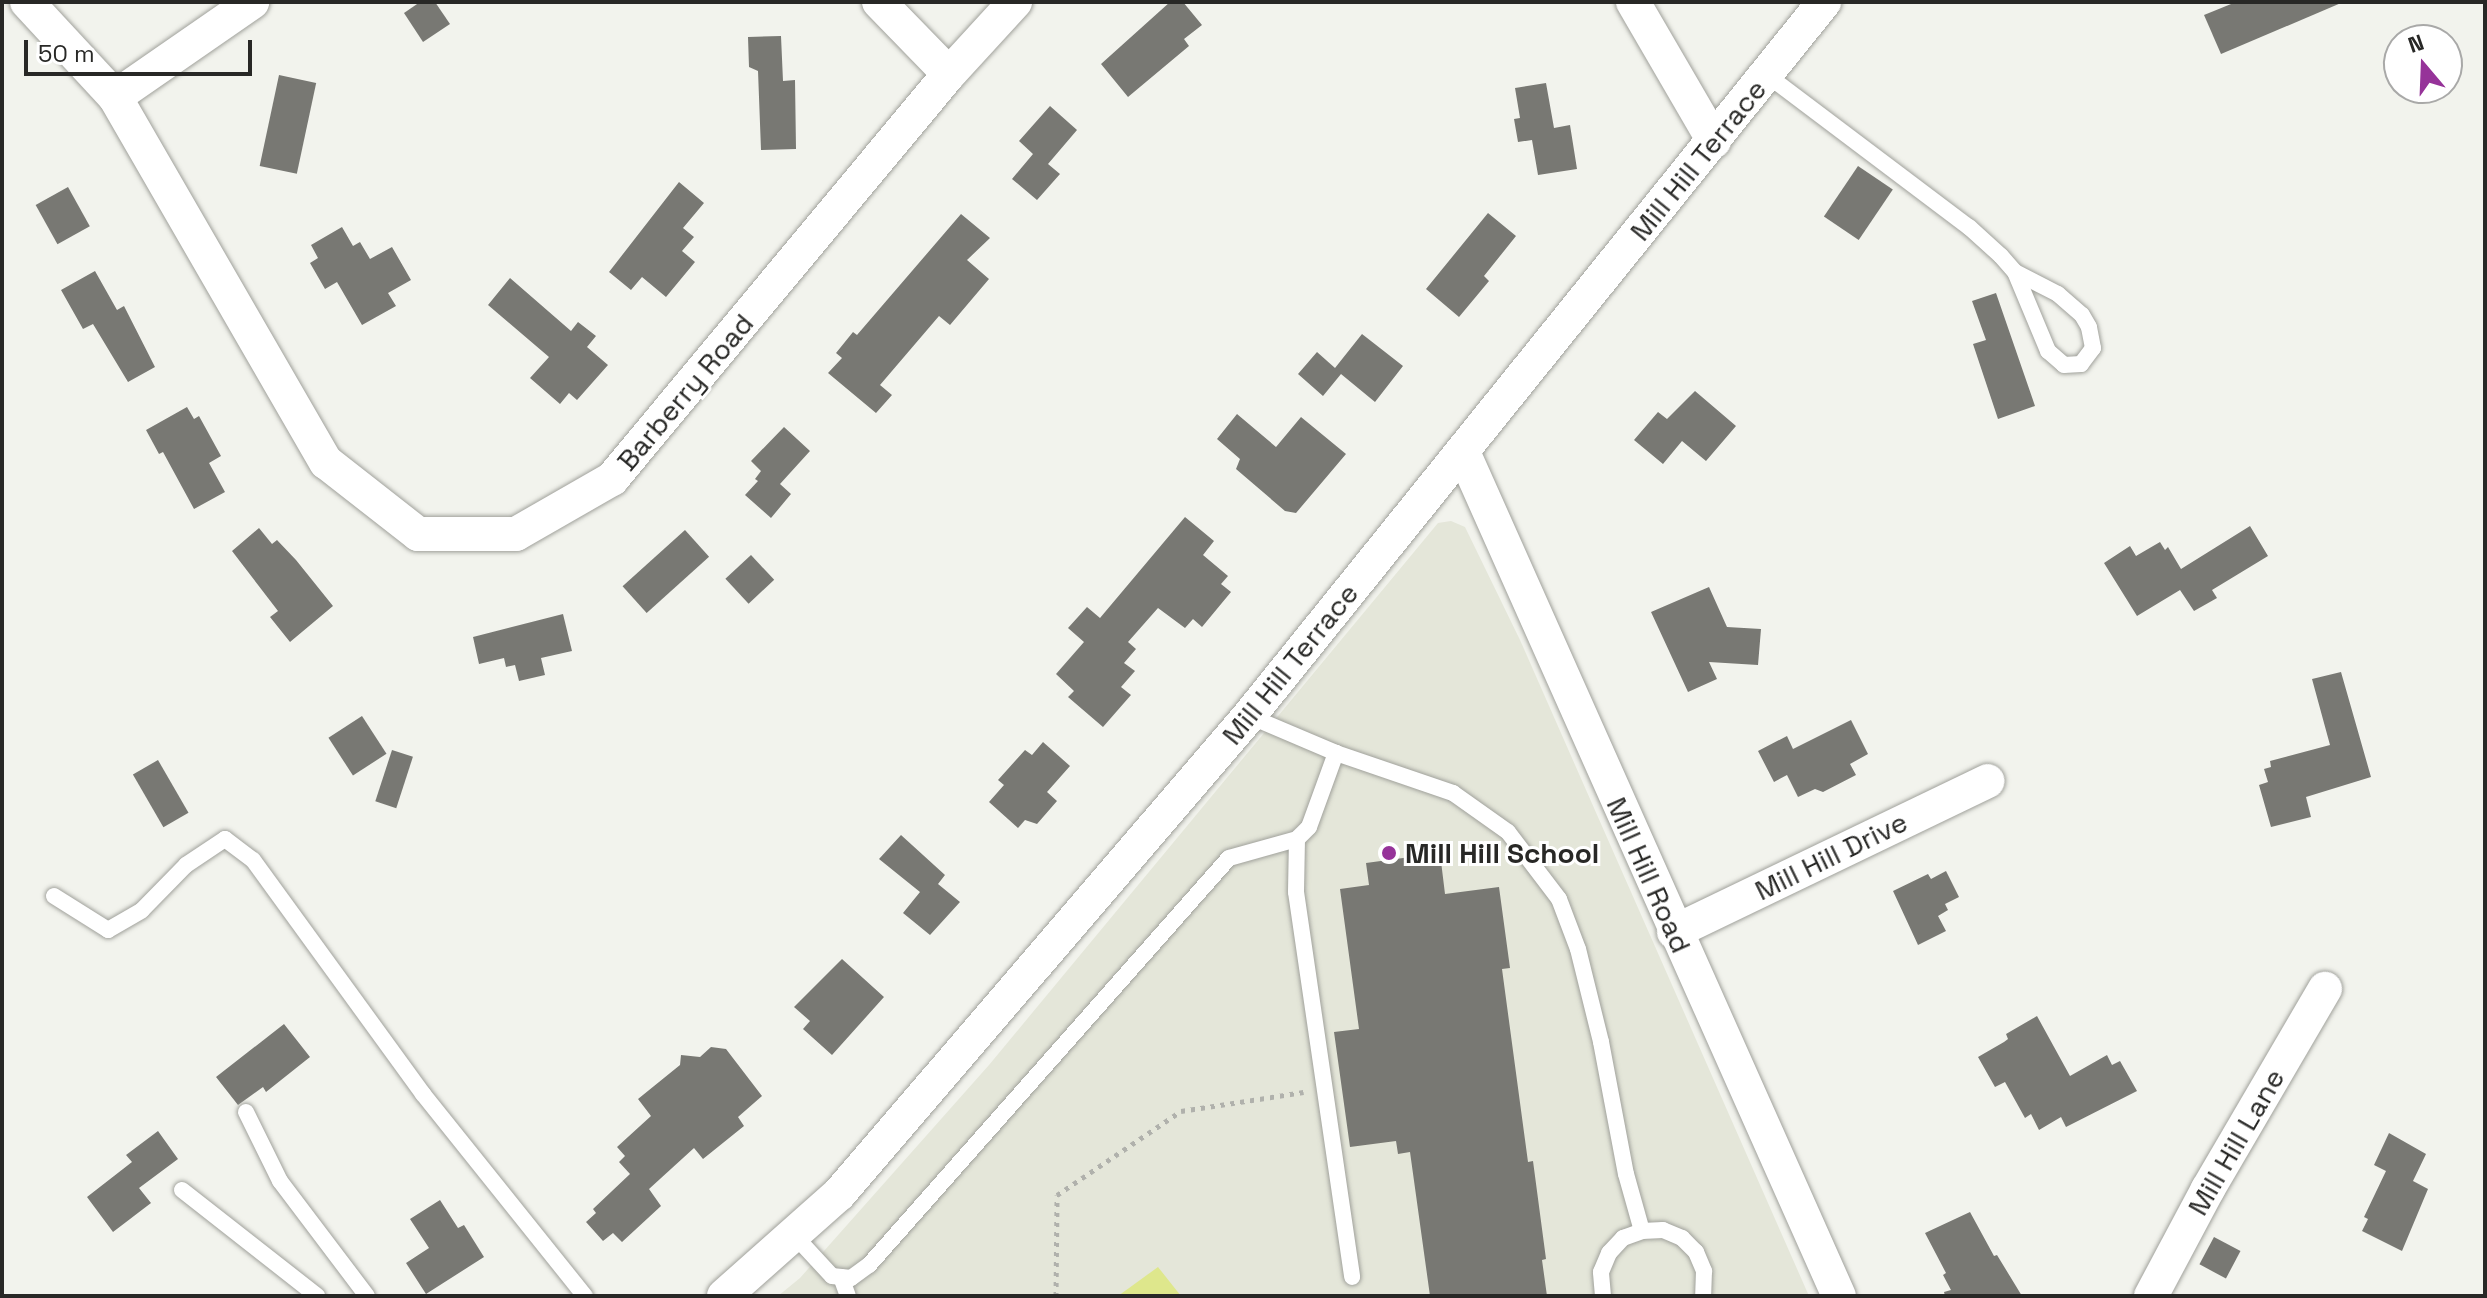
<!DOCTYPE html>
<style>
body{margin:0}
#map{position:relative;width:2487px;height:1298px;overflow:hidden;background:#f2f3ed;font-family:"Space Grotesk",sans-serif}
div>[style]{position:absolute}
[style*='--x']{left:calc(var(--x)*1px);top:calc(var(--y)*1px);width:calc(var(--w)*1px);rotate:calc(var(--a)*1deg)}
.built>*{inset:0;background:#e4e6d9}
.green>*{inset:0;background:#dee78c}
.building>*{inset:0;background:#787873;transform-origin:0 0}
.path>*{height:5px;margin-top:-2.5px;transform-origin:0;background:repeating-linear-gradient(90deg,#b0b1ac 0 4px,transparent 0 10px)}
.roads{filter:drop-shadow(0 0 2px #a0a19b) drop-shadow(0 0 2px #a0a19b)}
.service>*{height:16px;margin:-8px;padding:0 8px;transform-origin:8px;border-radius:8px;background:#fff}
.minor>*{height:34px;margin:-17px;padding:0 17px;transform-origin:17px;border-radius:17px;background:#fff}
.dots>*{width:22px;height:22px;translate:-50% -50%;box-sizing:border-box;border:4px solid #fff;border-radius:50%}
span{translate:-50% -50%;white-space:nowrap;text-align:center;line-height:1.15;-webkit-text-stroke:6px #fff;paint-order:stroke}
.street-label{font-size:28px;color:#282826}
.poi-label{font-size:28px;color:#282826;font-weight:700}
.left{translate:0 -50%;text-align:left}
.frame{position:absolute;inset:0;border:4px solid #282826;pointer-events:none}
.north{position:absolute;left:2383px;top:24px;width:80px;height:80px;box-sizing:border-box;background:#fff;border:2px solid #a9a9a8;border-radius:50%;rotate:341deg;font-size:22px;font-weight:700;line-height:32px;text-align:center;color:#282826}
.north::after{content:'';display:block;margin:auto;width:28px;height:36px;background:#963399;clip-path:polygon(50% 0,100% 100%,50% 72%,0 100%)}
.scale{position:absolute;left:24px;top:40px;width:228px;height:36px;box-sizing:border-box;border:4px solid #282826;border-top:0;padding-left:10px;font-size:24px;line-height:28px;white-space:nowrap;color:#282826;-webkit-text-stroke:6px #fff;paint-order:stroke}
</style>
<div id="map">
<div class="built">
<i style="clip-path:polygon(1451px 521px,1465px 527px,1520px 640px,1809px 1296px,778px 1296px,800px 1278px,989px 1065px,1438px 523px)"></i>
</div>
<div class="green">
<i style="clip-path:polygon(1158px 1267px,1181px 1296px,1118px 1296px)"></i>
</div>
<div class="building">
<i style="clip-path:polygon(420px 2px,435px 2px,450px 24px,423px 42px,404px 13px)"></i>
<i style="clip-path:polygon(1170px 2px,1183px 2px,1202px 25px,1184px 39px,1189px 46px,1128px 97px,1101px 64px)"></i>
<i style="clip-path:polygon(2236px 2px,2341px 2px,2341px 3px,2221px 54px,2204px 15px)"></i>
<i style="clip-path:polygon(781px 36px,783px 81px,795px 80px,796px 149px,761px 150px,758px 71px,749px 67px,748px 37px)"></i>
<i style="left:279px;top:75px;width:38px;height:93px;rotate:12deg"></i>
<i style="clip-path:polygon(1546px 83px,1554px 128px,1570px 125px,1577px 169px,1538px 175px,1532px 140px,1518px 142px,1514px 119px,1520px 118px,1515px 88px)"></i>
<i style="clip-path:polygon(1050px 106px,1077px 130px,1048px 164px,1060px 174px,1037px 200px,1012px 179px,1033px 154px,1019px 141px)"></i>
<i style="left:1858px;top:166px;width:42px;height:61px;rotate:34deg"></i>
<i style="clip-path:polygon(679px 182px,704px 203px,683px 228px,694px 237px,682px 251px,695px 262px,666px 297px,642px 277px,631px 290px,609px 272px)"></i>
<i style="left:68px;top:187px;width:45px;height:37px;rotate:61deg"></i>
<i style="clip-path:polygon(1488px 213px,1516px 236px,1484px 276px,1489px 281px,1459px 317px,1426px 289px)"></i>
<i style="clip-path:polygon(961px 214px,990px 238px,967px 260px,989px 279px,950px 325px,939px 316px,880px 385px,892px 395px,876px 413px,828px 373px,842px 358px,836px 353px,853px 332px,857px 335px)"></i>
<i style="clip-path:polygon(342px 227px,353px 246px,360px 242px,370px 259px,392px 247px,411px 280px,388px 293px,396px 306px,362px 325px,337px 282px,325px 289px,310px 263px,318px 258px,311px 245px)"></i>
<i style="clip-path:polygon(95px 271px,117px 310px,124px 306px,155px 367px,128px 382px,93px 324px,83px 329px,61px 290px)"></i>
<i style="clip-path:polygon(510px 278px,571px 331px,578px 322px,596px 336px,587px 347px,608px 365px,577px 400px,569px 393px,560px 404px,530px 378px,549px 357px,488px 305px)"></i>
<i style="clip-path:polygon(1996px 293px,2035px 406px,1998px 419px,1973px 344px,1986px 340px,1972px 301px)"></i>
<i style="clip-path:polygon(1362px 334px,1403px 366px,1375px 402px,1341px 374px,1323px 396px,1298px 374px,1317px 352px,1335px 368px)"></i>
<i style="clip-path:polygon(1695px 391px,1736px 426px,1706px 461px,1682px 441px,1663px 464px,1634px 440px,1658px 412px,1667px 419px)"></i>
<i style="clip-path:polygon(187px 407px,194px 419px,199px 416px,221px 456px,209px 463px,225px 492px,194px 509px,163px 452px,159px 454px,146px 430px)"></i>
<i style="clip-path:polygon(1237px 414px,1276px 447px,1301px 417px,1346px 454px,1296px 513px,1285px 511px,1236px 469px,1240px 459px,1217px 439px)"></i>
<i style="clip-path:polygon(784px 427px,810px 451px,780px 484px,791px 494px,771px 518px,745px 495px,758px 481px,755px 479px,761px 471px,751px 461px)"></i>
<i style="clip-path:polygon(1185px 517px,1214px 541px,1203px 555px,1228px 576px,1221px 584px,1231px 592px,1202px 627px,1193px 619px,1185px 628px,1158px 608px,1128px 642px,1136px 649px,1124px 663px,1135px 671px,1121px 687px,1131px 695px,1103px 727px,1068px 697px,1074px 691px,1056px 674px,1084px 642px,1068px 628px,1087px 607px,1100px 618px)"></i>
<i style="clip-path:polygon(2250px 526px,2268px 556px,2212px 590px,2217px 598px,2194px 611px,2180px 590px,2137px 616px,2104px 563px,2130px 546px,2136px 556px,2160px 542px,2165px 550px,2168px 547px,2181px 569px)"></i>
<i style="clip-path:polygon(259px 528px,272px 544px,277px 540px,296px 560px,333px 606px,290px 642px,270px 617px,278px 611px,232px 551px)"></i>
<i style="left:685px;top:530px;width:36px;height:84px;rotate:48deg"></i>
<i style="left:751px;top:555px;width:34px;height:35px;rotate:47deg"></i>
<i style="clip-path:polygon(1709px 587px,1727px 627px,1761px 629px,1758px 665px,1709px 662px,1717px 679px,1688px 692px,1651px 612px)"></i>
<i style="clip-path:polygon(563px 614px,572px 651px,541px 658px,545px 675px,519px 681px,515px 665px,506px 667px,504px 658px,479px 664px,473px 637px)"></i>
<i style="clip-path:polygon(2341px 672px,2371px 777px,2306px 797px,2311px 817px,2271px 827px,2259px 785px,2268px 782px,2264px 769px,2271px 767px,2270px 761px,2330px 745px,2312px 679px)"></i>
<i style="left:362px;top:716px;width:45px;height:40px;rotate:57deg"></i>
<i style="clip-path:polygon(1851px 720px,1868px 754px,1850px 764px,1856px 775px,1823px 792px,1815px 789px,1798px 797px,1787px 775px,1774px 782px,1758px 751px,1787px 736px,1793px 749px)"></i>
<i style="clip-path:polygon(1043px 742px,1070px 766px,1047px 792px,1057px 801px,1037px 824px,1025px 820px,1018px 828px,989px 802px,1004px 785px,998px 780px,1025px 750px,1032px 755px)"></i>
<i style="left:392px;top:750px;width:22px;height:54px;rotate:18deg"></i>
<i style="left:158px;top:760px;width:61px;height:29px;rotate:60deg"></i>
<i style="clip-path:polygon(901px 835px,945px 875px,938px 884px,960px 902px,930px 935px,903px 913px,920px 892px,879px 859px)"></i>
<i style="clip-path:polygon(1440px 853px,1445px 894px,1499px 887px,1510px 968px,1502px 969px,1528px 1162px,1533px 1161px,1546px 1259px,1542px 1260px,1547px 1296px,1430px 1296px,1410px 1152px,1398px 1154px,1396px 1141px,1350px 1147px,1334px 1032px,1359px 1029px,1340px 889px,1369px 885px,1366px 863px)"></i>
<i style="clip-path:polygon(1946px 871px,1959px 897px,1945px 904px,1948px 910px,1938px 916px,1946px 931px,1918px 945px,1893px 891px,1928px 874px,1931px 879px)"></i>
<i style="clip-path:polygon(842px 959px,884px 997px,832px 1055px,803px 1029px,810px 1021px,794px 1007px)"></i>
<i style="clip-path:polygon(2037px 1016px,2070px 1076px,2107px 1055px,2112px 1065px,2120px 1061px,2137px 1091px,2066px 1127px,2061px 1117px,2039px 1130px,2031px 1114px,2025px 1118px,2005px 1082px,1995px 1087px,1978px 1057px,2004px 1042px,2008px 1039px,2006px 1034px)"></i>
<i style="clip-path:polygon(284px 1024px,310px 1057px,266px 1092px,263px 1087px,238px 1105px,216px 1077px)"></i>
<i style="clip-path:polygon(711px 1047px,726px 1049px,762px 1096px,738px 1117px,744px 1126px,703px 1159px,694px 1148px,649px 1189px,661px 1206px,622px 1242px,613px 1233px,603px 1241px,586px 1222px,596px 1213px,593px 1209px,630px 1174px,619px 1162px,625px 1156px,617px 1147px,651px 1116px,638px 1099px,680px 1065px,681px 1055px,700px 1057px)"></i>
<i style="clip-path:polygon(158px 1131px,178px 1159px,139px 1188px,151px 1203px,113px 1232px,87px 1197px,132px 1162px,126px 1155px)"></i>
<i style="clip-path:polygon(2389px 1133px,2426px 1154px,2413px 1181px,2428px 1189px,2402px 1251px,2362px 1231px,2368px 1219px,2364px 1217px,2386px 1171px,2374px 1165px)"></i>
<i style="clip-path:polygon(440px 1200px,458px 1228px,464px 1225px,484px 1257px,426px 1294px,406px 1263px,429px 1248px,410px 1219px)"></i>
<i style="clip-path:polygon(1970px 1212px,1994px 1256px,1997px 1255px,2022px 1296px,1945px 1296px,1944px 1292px,1951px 1290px,1943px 1275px,1946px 1273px,1925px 1233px)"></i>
<i style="left:2214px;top:1237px;width:30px;height:31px;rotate:28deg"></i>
</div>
<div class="path">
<i style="--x:1056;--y:1296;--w:101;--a:-89.4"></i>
<i style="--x:1057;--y:1195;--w:150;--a:-34.1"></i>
<i style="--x:1181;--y:1111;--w:124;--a:-8.8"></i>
</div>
<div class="roads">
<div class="service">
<i style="--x:1767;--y:75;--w:253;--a:37"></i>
<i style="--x:1969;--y:227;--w:43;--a:42.2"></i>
<i style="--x:2001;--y:256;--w:21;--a:49"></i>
<i style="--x:2015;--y:272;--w:86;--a:67.3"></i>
<i style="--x:2048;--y:351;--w:21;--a:41"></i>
<i style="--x:2064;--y:365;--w:17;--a:-3"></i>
<i style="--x:2081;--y:364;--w:20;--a:-53"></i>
<i style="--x:2093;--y:348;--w:21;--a:-101"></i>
<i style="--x:2089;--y:327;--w:14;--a:-120"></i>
<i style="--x:2082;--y:315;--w:32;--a:-139"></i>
<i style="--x:2058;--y:294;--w:48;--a:-152.9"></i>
<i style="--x:1249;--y:716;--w:95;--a:23"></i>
<i style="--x:1336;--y:753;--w:124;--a:18.9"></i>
<i style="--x:1453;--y:793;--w:67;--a:35.3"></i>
<i style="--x:1508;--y:832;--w:84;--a:52.7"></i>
<i style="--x:1559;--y:899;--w:53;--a:69.2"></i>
<i style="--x:1578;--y:949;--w:96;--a:76.1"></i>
<i style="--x:1601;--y:1042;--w:134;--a:79.3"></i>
<i style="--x:1626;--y:1174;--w:59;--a:74.3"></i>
<i style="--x:1297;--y:839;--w:53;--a:91.1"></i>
<i style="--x:1296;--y:892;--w:389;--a:81.7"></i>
<i style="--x:54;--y:896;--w:64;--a:32.2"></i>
<i style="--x:108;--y:930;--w:39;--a:-30"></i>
<i style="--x:142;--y:910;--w:63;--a:-45.6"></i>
<i style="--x:186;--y:865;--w:47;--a:-33.7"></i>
<i style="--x:225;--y:839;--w:35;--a:37"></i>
<i style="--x:253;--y:860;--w:289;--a:54"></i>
<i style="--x:423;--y:1094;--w:259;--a:51.3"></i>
<i style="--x:246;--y:1112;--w:77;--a:63.8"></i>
<i style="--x:280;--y:1181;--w:144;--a:52.9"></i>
<i style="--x:182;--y:1190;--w:172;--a:38.1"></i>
<i style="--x:794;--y:1235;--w:56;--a:47.2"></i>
<i style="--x:832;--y:1276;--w:19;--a:6"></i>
<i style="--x:851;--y:1278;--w:22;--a:-36"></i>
<i style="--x:869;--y:1265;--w:543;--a:-48.51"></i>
<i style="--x:1229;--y:858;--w:71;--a:-15.6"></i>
<i style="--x:1297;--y:839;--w:17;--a:-45"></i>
<i style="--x:1309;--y:827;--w:79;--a:-70"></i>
<i style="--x:841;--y:1277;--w:20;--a:70"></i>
<i style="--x:1603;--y:1296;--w:24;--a:-95"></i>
<i style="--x:1601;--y:1272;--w:21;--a:-67"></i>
<i style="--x:1609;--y:1253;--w:21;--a:-47"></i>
<i style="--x:1623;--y:1238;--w:20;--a:-20"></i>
<i style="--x:1642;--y:1231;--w:21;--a:-3"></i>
<i style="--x:1663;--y:1230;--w:21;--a:23"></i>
<i style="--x:1682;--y:1238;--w:20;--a:45"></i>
<i style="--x:1696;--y:1252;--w:21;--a:67"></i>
<i style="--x:1704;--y:1271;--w:25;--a:92"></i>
</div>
<div class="minor">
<i style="--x:27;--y:2;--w:129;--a:47.2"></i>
<i style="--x:115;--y:97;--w:422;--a:60"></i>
<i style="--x:326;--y:462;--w:117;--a:38"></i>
<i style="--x:418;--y:534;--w:98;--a:0"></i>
<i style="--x:516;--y:534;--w:111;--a:-29.8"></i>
<i style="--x:612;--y:479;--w:527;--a:-50.24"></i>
<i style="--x:949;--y:74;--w:98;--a:-47.5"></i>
<i style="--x:879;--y:2;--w:100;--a:45.8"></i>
<i style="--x:1633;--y:2;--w:161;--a:59.8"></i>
<i style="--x:115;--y:97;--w:167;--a:-34.7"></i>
<i style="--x:1463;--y:452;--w:924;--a:65.99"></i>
<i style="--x:1674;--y:932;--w:348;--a:-25.7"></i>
<i style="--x:724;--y:1296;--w:154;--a:-41.6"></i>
<i style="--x:839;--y:1194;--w:630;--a:-49.38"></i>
<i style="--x:1249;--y:716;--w:917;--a:-51.15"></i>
<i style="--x:2151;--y:1296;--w:121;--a:-62"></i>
<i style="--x:2208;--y:1189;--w:232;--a:-59.7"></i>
</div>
</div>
<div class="dots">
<i style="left:1389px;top:853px;background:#963399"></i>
</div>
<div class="street-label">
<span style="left:1698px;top:160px;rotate:-51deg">Mill Hill Terrace</span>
<span style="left:685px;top:392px;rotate:-50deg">Barberry Road</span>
<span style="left:1290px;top:664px;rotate:-51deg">Mill Hill Terrace</span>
<span style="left:1831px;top:856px;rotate:-26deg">Mill Hill Drive</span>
<span style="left:1649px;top:875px;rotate:66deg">Mill Hill Road</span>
<span style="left:2236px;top:1142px;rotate:-60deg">Mill Hill Lane</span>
</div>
<div class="poi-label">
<span class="left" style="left:1405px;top:853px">Mill Hill School</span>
</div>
<div class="frame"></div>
<div class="north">N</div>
<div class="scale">50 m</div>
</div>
